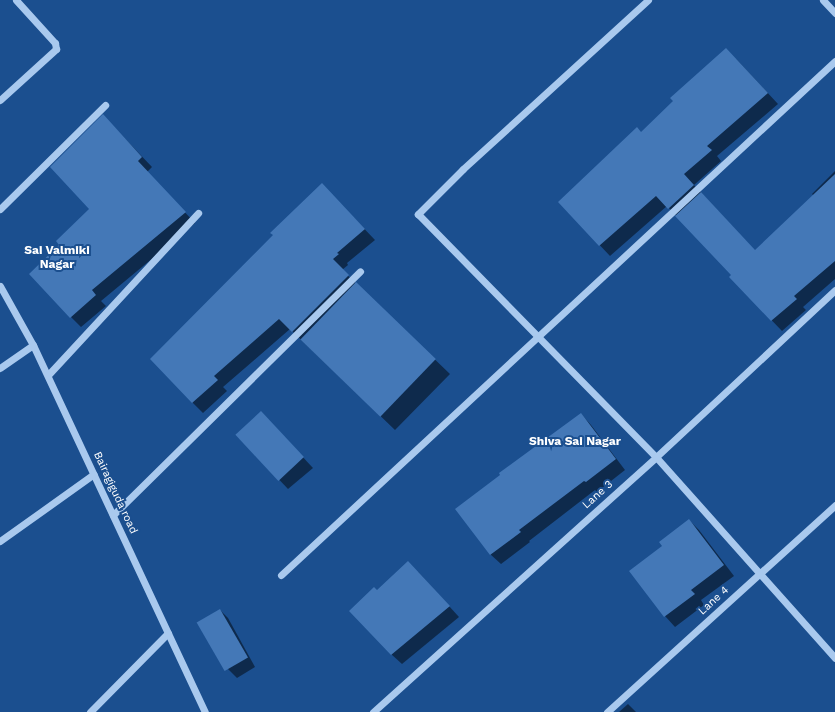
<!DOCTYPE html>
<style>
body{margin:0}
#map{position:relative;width:835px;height:712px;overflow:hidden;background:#1b4f8f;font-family:"Work Sans",sans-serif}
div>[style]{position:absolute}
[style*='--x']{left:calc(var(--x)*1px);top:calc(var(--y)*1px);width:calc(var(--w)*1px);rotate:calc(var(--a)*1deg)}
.shadow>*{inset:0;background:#0007}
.building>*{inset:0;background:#4478b7;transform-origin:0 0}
.minor>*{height:7px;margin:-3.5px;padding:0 3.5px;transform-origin:3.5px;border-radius:3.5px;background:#a9c9ee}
span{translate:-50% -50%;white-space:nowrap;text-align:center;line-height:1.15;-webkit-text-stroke:4px #1b4f8f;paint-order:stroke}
.street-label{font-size:11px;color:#fff}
.neighbourhood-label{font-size:12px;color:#fff;font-weight:700}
</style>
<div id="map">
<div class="shadow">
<i style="clip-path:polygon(736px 59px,778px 104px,717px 156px,721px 161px,694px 185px,755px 251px,814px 196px,812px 194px,835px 171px,835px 279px,803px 307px,806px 310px,782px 331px,730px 277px,733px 275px,667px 206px,610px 256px,559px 202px,642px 133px)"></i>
<i style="clip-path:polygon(113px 126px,152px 167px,147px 172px,195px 223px,101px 301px,106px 306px,81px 327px,71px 317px,60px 245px,91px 209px)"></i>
<i style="clip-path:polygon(332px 195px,375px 240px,347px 263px,348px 265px,342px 270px,450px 374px,395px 430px,290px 329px,223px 387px,227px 391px,203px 413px,192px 402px)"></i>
<i style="clip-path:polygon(581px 414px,591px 425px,625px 470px,597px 492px,595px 490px,529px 541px,530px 542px,501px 564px,490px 554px)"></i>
<i style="clip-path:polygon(271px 423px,313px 468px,288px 489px,237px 435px)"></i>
<i style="clip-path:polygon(689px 520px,699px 530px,734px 576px,701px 600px,704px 605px,675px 627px,665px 616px,631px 571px,663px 547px)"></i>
<i style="clip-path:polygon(418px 572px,459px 617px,402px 664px,391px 654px,377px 591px)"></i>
<i style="clip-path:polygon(220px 610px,228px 618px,255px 667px,237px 678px,228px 669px)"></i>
<i style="clip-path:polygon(628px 704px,636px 712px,619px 712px)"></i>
</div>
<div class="building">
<i style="clip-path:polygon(726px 48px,768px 93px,707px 146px,712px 150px,684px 174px,694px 185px,668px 209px,656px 196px,599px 246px,558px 202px,637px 127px,641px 132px,673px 101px,670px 98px)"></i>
<i style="clip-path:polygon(103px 114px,142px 157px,138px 161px,186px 212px,92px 290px,96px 295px,70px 318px,29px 274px,59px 245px,56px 241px,89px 209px,50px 167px)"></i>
<i style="clip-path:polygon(835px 174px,835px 261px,794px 296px,797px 299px,771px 321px,729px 277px,731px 275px,675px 216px,701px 192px,755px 250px)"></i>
<i style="clip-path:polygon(322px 183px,365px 229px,337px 253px,339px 254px,333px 259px,349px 275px,292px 332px,279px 319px,214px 376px,218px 380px,192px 403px,150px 359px,273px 235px,270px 233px)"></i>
<i style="left:356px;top:282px;width:111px;height:80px;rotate:44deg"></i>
<i style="left:261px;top:411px;width:63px;height:35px;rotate:47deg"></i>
<i style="clip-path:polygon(581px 413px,616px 459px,586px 482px,584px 481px,519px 530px,521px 532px,490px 555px,455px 509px,500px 475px,499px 473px)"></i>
<i style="clip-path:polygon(689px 519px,724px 565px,691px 590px,695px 594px,664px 617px,629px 571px,662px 546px,659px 542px)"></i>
<i style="clip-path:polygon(408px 561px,450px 606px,391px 655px,349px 611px,374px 587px,377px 590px)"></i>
<i style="left:220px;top:609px;width:56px;height:27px;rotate:60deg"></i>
</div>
<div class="minor">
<i style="--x:648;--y:0;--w:251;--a:137.6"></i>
<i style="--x:463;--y:169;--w:64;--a:135"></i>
<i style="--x:418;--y:214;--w:340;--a:45.6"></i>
<i style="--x:656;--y:457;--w:269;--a:48.3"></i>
<i style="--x:823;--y:0;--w:18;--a:47"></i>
<i style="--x:0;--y:100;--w:76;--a:-42.3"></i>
<i style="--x:56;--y:49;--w:6;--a:-99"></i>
<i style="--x:55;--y:43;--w:58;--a:-132.2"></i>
<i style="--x:0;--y:209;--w:148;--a:-44.7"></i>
<i style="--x:0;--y:286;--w:68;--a:60.8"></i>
<i style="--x:33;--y:345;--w:405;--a:64.9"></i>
<i style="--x:0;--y:368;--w:40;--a:-34.9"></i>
<i style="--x:48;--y:375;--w:221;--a:-47.2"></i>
<i style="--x:113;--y:515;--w:347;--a:-44.6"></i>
<i style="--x:0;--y:541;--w:115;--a:-35.5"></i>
<i style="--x:281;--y:575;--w:756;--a:-42.86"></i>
<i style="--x:90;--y:712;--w:111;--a:-45.4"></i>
<i style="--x:373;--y:712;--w:381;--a:-42"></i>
<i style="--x:656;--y:457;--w:245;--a:-43"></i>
<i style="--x:607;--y:712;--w:308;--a:-42.2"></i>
</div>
<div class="street-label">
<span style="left:115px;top:493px;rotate:65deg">Bairagiguda road</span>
<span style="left:598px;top:495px;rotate:-42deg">Lane 3</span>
<span style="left:714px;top:601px;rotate:-42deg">Lane 4</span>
</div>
<div class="neighbourhood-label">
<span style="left:57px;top:258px">Sai Valmiki<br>Nagar</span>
<span style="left:575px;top:442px">Shiva Sai Nagar</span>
</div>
</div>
